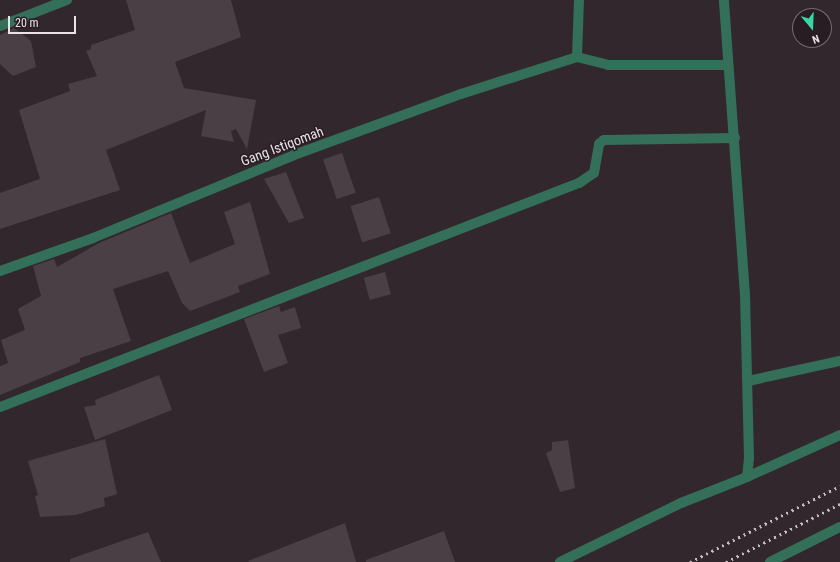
<!DOCTYPE html>
<style>
body{margin:0}
#map{position:relative;width:840px;height:562px;overflow:hidden;background:#32272d;font-family:"Roboto Condensed",sans-serif}
div>[style]{position:absolute}
[style*='--x']{left:calc(var(--x)*1px);top:calc(var(--y)*1px);width:calc(var(--w)*1px);rotate:calc(var(--a)*1deg)}
.building>*{inset:0;background:#4b3f46;transform-origin:0 0}
.minor>*{height:10px;margin:-5px;padding:0 5px;transform-origin:5px;border-radius:5px;background:#336f59}
.rail>*{height:3px;margin-top:-1.5px;transform-origin:0;background:repeating-linear-gradient(90deg,#c6bdc2 0 2px,transparent 0 6px)}
span{translate:-50% -50%;white-space:nowrap;text-align:center;line-height:1.15;-webkit-text-stroke:3px #281d23;paint-order:stroke}
.street-label{font-size:14px;color:#eae2e7}
.north{position:absolute;left:792px;top:8px;width:40px;height:40px;box-sizing:border-box;background:#281d23;border:1px solid #766c71;border-radius:50%;rotate:161deg;font-size:11px;font-weight:700;line-height:16px;text-align:center;color:#eae2e7}
.north::after{content:'';display:block;margin:auto;width:14px;height:18px;background:#3bd4a4;clip-path:polygon(50% 0,100% 100%,50% 72%,0 100%)}
.scale{position:absolute;left:8px;top:16px;width:68px;height:18px;box-sizing:border-box;border:2px solid #eae2e7;border-top:0;padding-left:5px;font-size:12px;line-height:14px;white-space:nowrap;color:#eae2e7;-webkit-text-stroke:3px #281d23;paint-order:stroke}
</style>
<div id="map">
<div class="building">
<i style="clip-path:polygon(126px 0,231px 0,241px 37px,175px 62px,184px 88px,256px 100px,247px 149px,236px 129px,231px 131px,234px 142px,201px 136px,206px 110px,106px 150px,120px 190px,0 229px,0 193px,40px 179px,19px 110px,70px 91px,68px 84px,97px 76px,86px 51px,91px 49px,91px 45px,135px 30px)"></i>
<i style="clip-path:polygon(14px 28px,31px 41px,36px 67px,13px 76px,0 64px,0 35px)"></i>
<i style="left:342px;top:153px;width:42px;height:20px;rotate:71deg"></i>
<i style="clip-path:polygon(286px 172px,304px 218px,289px 223px,264px 179px)"></i>
<i style="left:379px;top:197px;width:38px;height:30px;rotate:72deg"></i>
<i style="clip-path:polygon(250px 202px,270px 274px,238px 286px,240px 292px,190px 311px,182px 303px,168px 271px,113px 289px,131px 341px,80px 358px,80px 362px,0 395px,0 366px,8px 363px,1px 340px,25px 330px,18px 309px,41px 296px,33px 266px,54px 259px,57px 267px,99px 243px,171px 213px,190px 263px,235px 244px,224px 212px)"></i>
<i style="left:385px;top:272px;width:23px;height:22px;rotate:75deg"></i>
<i style="clip-path:polygon(279px 306px,281px 312px,295px 307px,301px 328px,278px 335px,288px 363px,264px 372px,244px 319px)"></i>
<i style="clip-path:polygon(159px 375px,172px 410px,95px 440px,84px 407px,96px 405px,95px 400px)"></i>
<i style="clip-path:polygon(105px 439px,117px 494px,104px 498px,105px 506px,76px 515px,40px 517px,35px 496px,38px 495px,28px 461px)"></i>
<i style="clip-path:polygon(568px 440px,575px 488px,560px 492px,546px 453px,552px 450px,552px 442px)"></i>
<i style="clip-path:polygon(345px 523px,356px 562px,249px 562px,248px 561px)"></i>
<i style="clip-path:polygon(444px 531px,455px 562px,366px 562px,366px 560px)"></i>
<i style="clip-path:polygon(148px 532px,161px 562px,70px 562px,70px 559px)"></i>
</div>
<div class="minor">
<i style="--x:0;--y:26;--w:72;--a:-21.2"></i>
<i style="--x:577;--y:57;--w:32;--a:14"></i>
<i style="--x:608;--y:65;--w:120;--a:0"></i>
<i style="--x:577;--y:57;--w:57;--a:-88"></i>
<i style="--x:0;--y:271;--w:99;--a:-19.5"></i>
<i style="--x:93;--y:238;--w:217;--a:-22.4"></i>
<i style="--x:294;--y:155;--w:178;--a:-20.1"></i>
<i style="--x:461;--y:94;--w:122;--a:-17.7"></i>
<i style="--x:748;--y:381;--w:94;--a:-12.3"></i>
<i style="--x:0;--y:407;--w:621;--a:-21.15"></i>
<i style="--x:579;--y:183;--w:18;--a:-34"></i>
<i style="--x:594;--y:173;--w:29;--a:-80"></i>
<i style="--x:599;--y:144;--w:6;--a:-39"></i>
<i style="--x:604;--y:140;--w:131;--a:-0.9"></i>
<i style="--x:747;--y:477;--w:102;--a:-24.3"></i>
<i style="--x:560;--y:562;--w:135;--a:-26"></i>
<i style="--x:681;--y:503;--w:71;--a:-21.5"></i>
<i style="--x:747;--y:477;--w:19;--a:-84"></i>
<i style="--x:749;--y:458;--w:163;--a:-91.4"></i>
<i style="--x:745;--y:295;--w:296;--a:-94.1"></i>
<i style="--x:770;--y:562;--w:78;--a:-26.6"></i>
</div>
<div class="rail">
<i style="--x:690;--y:562;--w:168;--a:-26.9"></i>
<i style="--x:726;--y:562;--w:128;--a:-27"></i>
</div>
<div class="street-label">
<span style="left:282px;top:146px;rotate:-21deg">Gang Istiqomah</span>
</div>
<div class="north">N</div>
<div class="scale">20 m</div>
</div>
